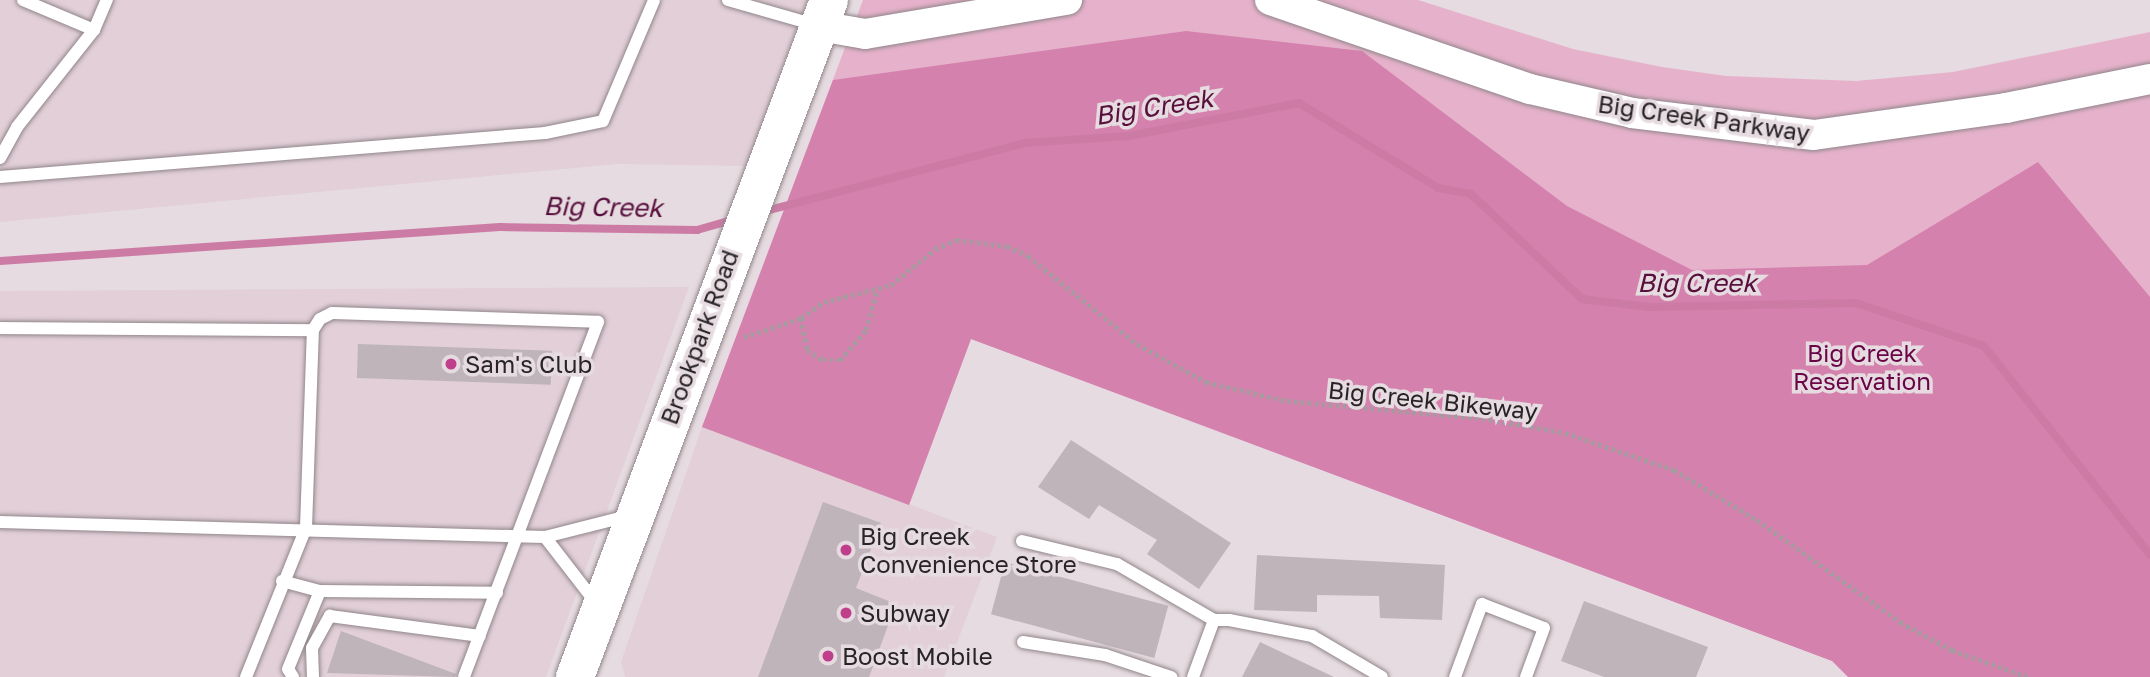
<!DOCTYPE html>
<style>
body{margin:0}
#map{position:relative;width:2150px;height:677px;overflow:hidden;background:#e6dbe0;font-family:"Golos Text",sans-serif}
div>[style]{position:absolute}
[style*='--x']{left:calc(var(--x)*1px);top:calc(var(--y)*1px);width:calc(var(--w)*1px);rotate:calc(var(--a)*1deg)}
.built>*{inset:0;background:#e2cfd8}
.green>*{inset:0;background:#e6b2cb}
.forest>*{inset:0;background:#d482ad}
.stream>*{height:8px;margin:-4px;padding:0 4px;transform-origin:4px;border-radius:4px;background:#cc7ba5}
.building>*{inset:0;background:#bfb4b9;transform-origin:0 0}
.path>*{height:4.5px;margin-top:-2.25px;transform-origin:0;background:repeating-linear-gradient(90deg,#a49b9f 0 3.5px,transparent 0 7px)}
.roads{filter:drop-shadow(0 0 2px #90868a) drop-shadow(0 0 2px #90868a)}
.service>*{height:12px;margin:-6px;padding:0 6px;transform-origin:6px;border-radius:6px;background:#fff}
.tertiary>*{height:30px;margin:-15px;padding:0 15px;transform-origin:15px;border-radius:15px;background:#fff}
.primary>*{height:38px;margin:-19px;padding:0 19px;transform-origin:19px;border-radius:19px;background:#fff}
.dots>*{width:19px;height:19px;translate:-50% -50%;box-sizing:border-box;border:4px solid #e6dbe0;border-radius:50%}
span{translate:-50% -50%;white-space:nowrap;text-align:center;line-height:1.15;-webkit-text-stroke:7px #e6dbe0;paint-order:stroke}
.street-label{font-size:24px;color:#282426}
.park-label{font-size:24px;color:#6a0447}
.poi-label{font-size:24px;color:#282426}
.left{translate:0 -50%;text-align:left}
.water-label{font-size:26px;color:#580f3c;font-style:italic}
</style>
<div id="map">
<div class="built">
<i style="clip-path:polygon(0 0,807px 0,746px 166px,617px 164px,0 222px)"></i>
<i style="clip-path:polygon(689px 287px,546px 677px,0 677px,0 291px)"></i>
<i style="clip-path:polygon(702px 427px,997px 537px,944px 677px,625px 677px,621px 662px)"></i>
</div>
<div class="green">
<i style="clip-path:polygon(863px 0,1418px 0,1573px 49px,1662px 67px,1726px 76px,1856px 81px,1953px 72px,2150px 32px,2150px 677px,1876px 677px,971px 339px,909px 505px,702px 427px)"></i>
</div>
<div class="forest">
<i style="clip-path:polygon(1186px 31px,1362px 51px,1567px 206px,1692px 270px,1867px 265px,2038px 162px,2150px 297px,2150px 677px,1848px 677px,1832px 661px,971px 339px,909px 505px,702px 427px,833px 80px)"></i>
</div>
<div class="stream">
<i style="--x:762;--y:212;--w:272;--a:-14.7"></i>
<i style="--x:1025;--y:143;--w:104;--a:-3.9"></i>
<i style="--x:1129;--y:136;--w:173;--a:-11"></i>
<i style="--x:1299;--y:103;--w:163;--a:31.4"></i>
<i style="--x:1438;--y:188;--w:34;--a:10"></i>
<i style="--x:1471;--y:194;--w:153;--a:43.4"></i>
<i style="--x:1582;--y:299;--w:67;--a:6.8"></i>
<i style="--x:1649;--y:307;--w:207;--a:-1.1"></i>
<i style="--x:1856;--y:303;--w:135;--a:18.6"></i>
<i style="--x:1984;--y:346;--w:267;--a:51.5"></i>
<i style="--x:0;--y:261;--w:501;--a:-3.89"></i>
<i style="--x:500;--y:227;--w:197;--a:0.9"></i>
<i style="--x:697;--y:230;--w:37;--a:-16"></i>
</div>
<div class="building">
<i style="left:358px;top:344px;width:194px;height:34px;rotate:2deg"></i>
<i style="clip-path:polygon(1071px 440px,1231px 543px,1199px 589px,1147px 554px,1157px 540px,1099px 505px,1089px 519px,1038px 487px)"></i>
<i style="clip-path:polygon(823px 502px,881px 523px,856px 588px,896px 604px,869px 677px,758px 677px)"></i>
<i style="clip-path:polygon(1257px 555px,1445px 565px,1442px 620px,1380px 618px,1379px 596px,1317px 595px,1317px 612px,1254px 610px)"></i>
<i style="left:1005px;top:562px;width:169px;height:54px;rotate:15deg"></i>
<i style="clip-path:polygon(1584px 601px,1708px 647px,1696px 677px,1604px 677px,1561px 661px)"></i>
<i style="clip-path:polygon(341px 631px,456px 674px,455px 677px,327px 673px)"></i>
<i style="clip-path:polygon(1260px 642px,1334px 677px,1242px 677px)"></i>
</div>
<div class="path">
<i style="--x:801;--y:318;--w:33;--a:79"></i>
<i style="--x:807;--y:350;--w:19;--a:32"></i>
<i style="--x:823;--y:360;--w:17;--a:0"></i>
<i style="--x:840;--y:360;--w:40;--a:-49"></i>
<i style="--x:866;--y:330;--w:39;--a:-75"></i>
<i style="--x:744;--y:337;--w:60;--a:-18.4"></i>
<i style="--x:801;--y:318;--w:28;--a:-35"></i>
<i style="--x:824;--y:302;--w:69;--a:-14.2"></i>
<i style="--x:891;--y:285;--w:57;--a:-39.3"></i>
<i style="--x:935;--y:249;--w:23;--a:-23"></i>
<i style="--x:956;--y:240;--w:51;--a:6.7"></i>
<i style="--x:1007;--y:246;--w:23;--a:25"></i>
<i style="--x:1028;--y:256;--w:140;--a:38.9"></i>
<i style="--x:1137;--y:344;--w:79;--a:28.8"></i>
<i style="--x:1206;--y:382;--w:83;--a:13.2"></i>
<i style="--x:1287;--y:401;--w:196;--a:5"></i>
<i style="--x:1482;--y:418;--w:84;--a:10.2"></i>
<i style="--x:1565;--y:433;--w:115;--a:18.7"></i>
<i style="--x:1674;--y:470;--w:97;--a:31.1"></i>
<i style="--x:1757;--y:520;--w:176;--a:35.5"></i>
<i style="--x:1900;--y:622;--w:59;--a:28.3"></i>
<i style="--x:1952;--y:650;--w:81;--a:19.6"></i>
</div>
<div class="roads">
<div class="service">
<i style="--x:23;--y:0;--w:77;--a:22.9"></i>
<i style="--x:728;--y:0;--w:91;--a:16"></i>
<i style="--x:0;--y:158;--w:35;--a:-61"></i>
<i style="--x:17;--y:127;--w:124;--a:-51.6"></i>
<i style="--x:94;--y:30;--w:33;--a:-67"></i>
<i style="--x:0;--y:177;--w:547;--a:-4.62"></i>
<i style="--x:545;--y:133;--w:59;--a:-11.7"></i>
<i style="--x:603;--y:121;--w:131;--a:-67.1"></i>
<i style="--x:0;--y:328;--w:313;--a:0.4"></i>
<i style="--x:0;--y:522;--w:545;--a:1.58"></i>
<i style="--x:545;--y:537;--w:86;--a:-14.2"></i>
<i style="--x:545;--y:537;--w:83;--a:52.3"></i>
<i style="--x:1022;--y:541;--w:98;--a:13.6"></i>
<i style="--x:1117;--y:564;--w:112;--a:30"></i>
<i style="--x:282;--y:581;--w:39;--a:15"></i>
<i style="--x:320;--y:591;--w:177;--a:0.6"></i>
<i style="--x:1023;--y:642;--w:83;--a:9"></i>
<i style="--x:1105;--y:655;--w:70;--a:18.4"></i>
<i style="--x:246;--y:677;--w:161;--a:-68.1"></i>
<i style="--x:306;--y:528;--w:198;--a:-88"></i>
<i style="--x:313;--y:330;--w:13;--a:-58"></i>
<i style="--x:320;--y:319;--w:13;--a:-27"></i>
<i style="--x:332;--y:313;--w:266;--a:1.9"></i>
<i style="--x:598;--y:322;--w:379;--a:110.7"></i>
<i style="--x:293;--y:677;--w:9;--a:-122"></i>
<i style="--x:288;--y:669;--w:84;--a:-67.7"></i>
<i style="--x:313;--y:677;--w:29;--a:-92"></i>
<i style="--x:312;--y:648;--w:37;--a:-61"></i>
<i style="--x:330;--y:616;--w:151;--a:7.6"></i>
<i style="--x:1193;--y:677;--w:61;--a:-69.8"></i>
<i style="--x:1214;--y:620;--w:15;--a:0"></i>
<i style="--x:1229;--y:620;--w:85;--a:10.9"></i>
<i style="--x:1312;--y:636;--w:81;--a:30.4"></i>
<i style="--x:1455;--y:677;--w:78;--a:-69.7"></i>
<i style="--x:1482;--y:604;--w:66;--a:21.2"></i>
<i style="--x:1544;--y:628;--w:52;--a:110.2"></i>
</div>
<div class="tertiary">
<i style="--x:1270;--y:0;--w:275;--a:18.9"></i>
<i style="--x:1530;--y:89;--w:105;--a:13.2"></i>
<i style="--x:1632;--y:113;--w:183;--a:6.9"></i>
<i style="--x:1814;--y:135;--w:194;--a:-8"></i>
<i style="--x:2006;--y:108;--w:147;--a:-11.4"></i>
<i style="--x:819;--y:26;--w:47;--a:9.9"></i>
<i style="--x:865;--y:34;--w:205;--a:-9.6"></i>
</div>
<div class="primary">
<i style="--x:575;--y:677;--w:723;--a:-69.43"></i>
</div>
</div>
<div class="dots">
<i style="left:451px;top:364px;background:#bf3f8a"></i>
<i style="left:846px;top:550px;background:#bf3f8a"></i>
<i style="left:846px;top:613px;background:#bf3f8a"></i>
<i style="left:828px;top:656px;background:#bf3f8a"></i>
</div>
<div class="street-label">
<span style="left:1704px;top:118px;rotate:8deg">Big Creek Parkway</span>
<span style="left:699px;top:337px;rotate:-70deg">Brookpark Road</span>
<span style="left:1433px;top:400px;rotate:6deg">Big Creek Bikeway</span>
</div>
<div class="park-label">
<span style="left:1862px;top:367px">Big Creek<br>Reservation</span>
</div>
<div class="poi-label">
<span class="left" style="left:465px;top:364px">Sam's Club</span>
<span class="left" style="left:860px;top:550px">Big Creek<br>Convenience Store</span>
<span class="left" style="left:860px;top:613px">Subway</span>
<span class="left" style="left:842px;top:656px">Boost Mobile</span>
</div>
<div class="water-label">
<span style="left:1154px;top:107px;rotate:-9deg">Big Creek</span>
<span style="left:603px;top:207px;rotate:1deg">Big Creek</span>
<span style="left:1697px;top:283px">Big Creek</span>
</div>
</div>
